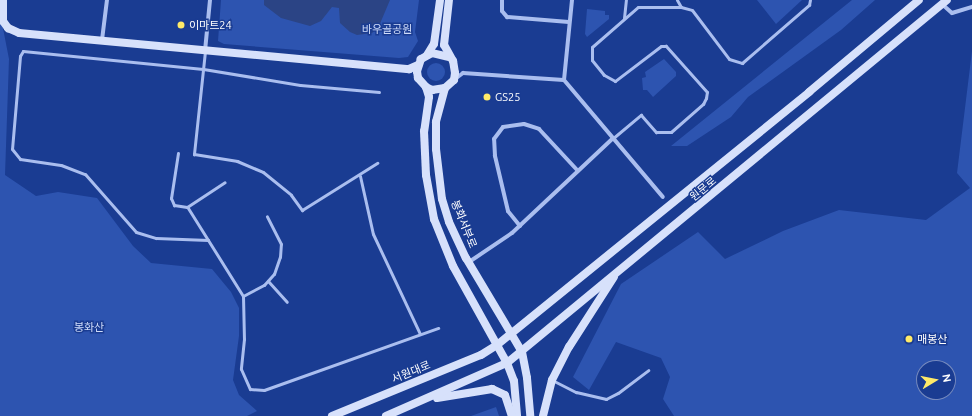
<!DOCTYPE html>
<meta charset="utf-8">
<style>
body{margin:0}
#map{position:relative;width:972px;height:416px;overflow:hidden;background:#1a3c92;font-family:Ubuntu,"Noto Sans KR",sans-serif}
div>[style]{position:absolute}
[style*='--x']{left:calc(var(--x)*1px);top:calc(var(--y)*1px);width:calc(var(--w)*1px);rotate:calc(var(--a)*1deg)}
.green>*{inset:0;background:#2d54b0}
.round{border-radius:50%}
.water>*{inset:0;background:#2b4485}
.lane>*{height:3px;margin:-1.5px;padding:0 1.5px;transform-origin:1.5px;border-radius:1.5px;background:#aabeef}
.street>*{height:4px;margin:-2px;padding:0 2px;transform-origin:2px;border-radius:2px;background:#aabeef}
.secondary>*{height:8px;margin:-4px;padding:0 4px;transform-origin:4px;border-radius:4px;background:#d7e1fb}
.dots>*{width:11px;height:11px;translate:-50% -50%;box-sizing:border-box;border:2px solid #1a3c92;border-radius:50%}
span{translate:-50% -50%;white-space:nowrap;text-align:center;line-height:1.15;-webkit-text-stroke:3px #1a3c92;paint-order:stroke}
.poi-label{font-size:11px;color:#fff}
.left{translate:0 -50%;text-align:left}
.park-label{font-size:11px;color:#d0ddfb}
.street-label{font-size:11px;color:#fff}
.north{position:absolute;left:916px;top:360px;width:40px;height:40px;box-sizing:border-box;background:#1a3c92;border:1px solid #768abe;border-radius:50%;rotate:80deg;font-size:11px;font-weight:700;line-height:16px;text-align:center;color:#fff}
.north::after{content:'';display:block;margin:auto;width:14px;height:18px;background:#ffea68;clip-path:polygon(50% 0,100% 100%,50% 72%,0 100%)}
</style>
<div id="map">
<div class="green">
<i style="clip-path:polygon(221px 0,419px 0,415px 32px,418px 41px,408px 57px,399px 58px,224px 44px,218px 41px)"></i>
<i style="clip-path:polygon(757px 0,802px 0,776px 24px)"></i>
<i style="clip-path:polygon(852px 0,875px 0,841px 30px,748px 97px,731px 117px,687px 146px,671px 146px)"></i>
<i style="clip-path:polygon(587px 9px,605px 11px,605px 15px,609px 15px,609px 19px,587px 37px,585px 34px)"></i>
<i style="clip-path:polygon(0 13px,9px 59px,5px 175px,36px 196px,58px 192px,97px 198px,133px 246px,151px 263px,212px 269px,231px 292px,239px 308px,239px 336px,233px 380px,239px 395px,257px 411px,247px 416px,0 416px)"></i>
<i style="clip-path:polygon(evenodd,972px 51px,972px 416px,674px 416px,663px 399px,670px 377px,661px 358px,616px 342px,589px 390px,573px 377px,621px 284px,698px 232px,725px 259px,783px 231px,839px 210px,926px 220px,970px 188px,957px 173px,972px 51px,924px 368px,948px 368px,948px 392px,924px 392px,924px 368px)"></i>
<i style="clip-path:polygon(664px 59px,676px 72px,676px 76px,653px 97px,647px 90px,643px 90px,642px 78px,646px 77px,645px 72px)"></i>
<i class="round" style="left:427px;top:63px;width:18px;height:18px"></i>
<i style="clip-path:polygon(496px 407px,499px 416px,471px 416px)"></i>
</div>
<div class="water">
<i style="clip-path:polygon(264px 0,390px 0,379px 26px,372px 33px,357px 35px,350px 32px,340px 23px,339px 8px,332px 7px,321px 21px,310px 26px,281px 18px,264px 5px)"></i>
</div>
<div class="lane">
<i style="--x:677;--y:0;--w:8;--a:60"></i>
<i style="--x:624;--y:18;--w:18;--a:-84"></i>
<i style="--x:205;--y:51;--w:104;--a:96.1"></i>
<i style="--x:194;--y:154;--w:44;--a:9.2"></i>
<i style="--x:237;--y:161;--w:28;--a:23"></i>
<i style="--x:263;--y:172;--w:36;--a:39"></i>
<i style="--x:291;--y:195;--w:19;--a:54"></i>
<i style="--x:302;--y:210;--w:89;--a:-32.1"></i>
<i style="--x:379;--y:92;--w:79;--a:-174.9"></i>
<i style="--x:300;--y:85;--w:98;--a:-170.6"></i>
<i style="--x:203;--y:69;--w:181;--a:-174.3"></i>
<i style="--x:23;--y:51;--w:6;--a:121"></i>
<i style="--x:20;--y:56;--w:93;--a:94.9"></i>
<i style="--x:12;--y:149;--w:13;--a:51"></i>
<i style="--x:20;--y:159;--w:41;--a:8.3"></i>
<i style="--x:61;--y:165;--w:26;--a:21"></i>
<i style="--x:85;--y:174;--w:77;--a:48.7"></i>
<i style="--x:136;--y:232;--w:21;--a:17"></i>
<i style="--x:156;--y:238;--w:52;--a:2.2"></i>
<i style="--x:208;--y:240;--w:66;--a:58"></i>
<i style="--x:243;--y:296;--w:43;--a:88.7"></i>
<i style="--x:244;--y:339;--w:30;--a:96"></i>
<i style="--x:241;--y:369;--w:22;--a:66"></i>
<i style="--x:250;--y:389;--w:14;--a:4"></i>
<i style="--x:264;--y:390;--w:185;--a:-19.6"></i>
<i style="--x:612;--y:139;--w:38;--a:-40"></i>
<i style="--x:641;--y:115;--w:23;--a:49"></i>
<i style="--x:656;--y:132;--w:15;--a:0"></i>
<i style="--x:671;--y:132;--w:43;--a:-41.2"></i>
<i style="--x:703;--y:104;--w:7;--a:-63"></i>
<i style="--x:706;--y:98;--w:6;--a:-81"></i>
<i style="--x:707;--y:92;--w:62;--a:-131.7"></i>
<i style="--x:666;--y:46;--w:5;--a:180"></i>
<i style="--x:661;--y:46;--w:58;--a:142.7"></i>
<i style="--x:615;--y:81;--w:13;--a:-151"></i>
<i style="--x:604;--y:75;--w:19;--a:-129"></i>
<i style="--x:592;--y:60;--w:13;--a:-90"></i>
<i style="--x:592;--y:47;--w:61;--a:-41"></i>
<i style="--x:638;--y:7;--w:43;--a:0"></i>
<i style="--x:681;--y:7;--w:11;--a:15"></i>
<i style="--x:692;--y:10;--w:61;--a:52.9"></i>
<i style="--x:729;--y:59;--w:14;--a:17"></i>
<i style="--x:742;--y:63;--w:89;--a:-40.9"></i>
<i style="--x:809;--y:5;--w:5;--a:-79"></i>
<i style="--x:178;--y:153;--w:46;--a:98.8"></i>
<i style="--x:171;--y:198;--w:8;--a:67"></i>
<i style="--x:174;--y:205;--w:13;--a:9"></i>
<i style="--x:360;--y:176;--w:59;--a:77.4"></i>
<i style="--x:373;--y:234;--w:110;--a:64.8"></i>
<i style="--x:208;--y:240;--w:39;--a:-122"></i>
<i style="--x:187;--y:207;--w:45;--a:-33.3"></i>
<i style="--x:268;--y:281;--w:28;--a:48"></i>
<i style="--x:243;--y:296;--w:24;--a:-28"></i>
<i style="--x:264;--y:285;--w:15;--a:-48"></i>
<i style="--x:274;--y:274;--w:18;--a:-71"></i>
<i style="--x:280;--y:257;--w:13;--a:-86"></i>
<i style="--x:281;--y:244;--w:31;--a:-117"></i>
<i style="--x:552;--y:380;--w:27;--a:27"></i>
<i style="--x:576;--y:392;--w:31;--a:13"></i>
<i style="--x:606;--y:399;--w:13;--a:-27"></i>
<i style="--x:618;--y:393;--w:38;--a:-37"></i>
</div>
<div class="street">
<i style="--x:502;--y:0;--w:11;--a:90"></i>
<i style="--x:502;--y:11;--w:8;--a:50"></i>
<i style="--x:507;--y:17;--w:62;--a:4.6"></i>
<i style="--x:572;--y:0;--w:80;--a:95.7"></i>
<i style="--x:564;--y:80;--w:153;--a:49.8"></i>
<i style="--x:943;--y:5;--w:12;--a:42"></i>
<i style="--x:952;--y:13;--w:21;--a:-17"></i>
<i style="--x:102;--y:40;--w:40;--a:-82.9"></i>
<i style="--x:205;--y:51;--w:51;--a:-84.4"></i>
<i style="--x:455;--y:79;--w:10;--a:-37"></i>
<i style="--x:463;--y:73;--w:101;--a:4"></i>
<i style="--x:520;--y:226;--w:19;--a:-129"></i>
<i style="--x:508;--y:211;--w:57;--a:-103.3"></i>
<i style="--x:495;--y:156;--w:17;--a:-93"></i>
<i style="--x:494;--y:139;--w:15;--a:-53"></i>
<i style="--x:503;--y:127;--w:21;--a:-8"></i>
<i style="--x:524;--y:124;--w:16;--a:18"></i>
<i style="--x:539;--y:129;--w:57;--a:47.1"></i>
<i style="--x:469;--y:262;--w:52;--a:-34"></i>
<i style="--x:512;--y:233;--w:137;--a:-43.2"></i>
</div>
<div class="secondary">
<i style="--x:3;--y:0;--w:21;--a:90"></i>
<i style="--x:3;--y:21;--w:9;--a:54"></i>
<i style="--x:8;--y:28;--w:12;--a:24"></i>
<i style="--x:19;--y:33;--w:392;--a:5.3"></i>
<i style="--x:409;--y:69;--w:10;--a:-24"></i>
<i style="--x:427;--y:55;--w:13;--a:-58"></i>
<i style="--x:434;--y:44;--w:44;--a:-82.2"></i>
<i style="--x:449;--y:57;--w:17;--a:-167"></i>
<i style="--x:432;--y:53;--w:13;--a:151"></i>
<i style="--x:421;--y:59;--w:13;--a:108"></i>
<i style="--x:417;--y:71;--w:7;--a:82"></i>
<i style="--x:418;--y:78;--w:12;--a:48"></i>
<i style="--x:426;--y:87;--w:7;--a:27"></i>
<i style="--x:432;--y:90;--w:13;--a:-9"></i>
<i style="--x:445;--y:88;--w:12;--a:-42"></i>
<i style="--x:454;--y:80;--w:7;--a:-82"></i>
<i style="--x:455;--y:73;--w:12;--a:-99"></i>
<i style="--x:453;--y:61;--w:18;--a:-119"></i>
<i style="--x:444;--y:45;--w:45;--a:-83.7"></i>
<i style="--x:426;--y:87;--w:10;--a:73"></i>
<i style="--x:429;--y:97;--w:34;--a:98"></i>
<i style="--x:424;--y:131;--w:44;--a:87.4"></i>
<i style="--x:426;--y:175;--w:45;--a:79.7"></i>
<i style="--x:434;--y:219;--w:51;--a:68"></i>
<i style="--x:453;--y:266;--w:111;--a:60.9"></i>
<i style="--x:507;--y:363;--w:19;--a:69"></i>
<i style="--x:514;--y:381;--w:35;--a:85"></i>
<i style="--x:445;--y:88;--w:35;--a:105"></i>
<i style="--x:436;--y:122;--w:27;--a:90"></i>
<i style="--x:436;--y:149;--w:50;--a:83.2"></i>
<i style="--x:442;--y:199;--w:24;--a:73"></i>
<i style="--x:449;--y:222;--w:40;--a:65"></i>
<i style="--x:466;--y:258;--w:109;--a:59.2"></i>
<i style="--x:522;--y:352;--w:26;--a:79"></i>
<i style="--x:527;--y:378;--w:38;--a:85"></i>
<i style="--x:437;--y:398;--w:56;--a:-9.3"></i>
<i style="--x:492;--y:389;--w:14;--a:25"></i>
<i style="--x:505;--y:395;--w:22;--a:72"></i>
<i style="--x:332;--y:416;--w:161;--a:-22.3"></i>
<i style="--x:481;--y:355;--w:19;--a:-32"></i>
<i style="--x:497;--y:345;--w:402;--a:-39"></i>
<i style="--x:809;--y:92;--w:143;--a:-39.9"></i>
<i style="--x:386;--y:416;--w:132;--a:-23.7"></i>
<i style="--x:507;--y:363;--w:570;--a:-39.52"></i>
<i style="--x:543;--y:416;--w:37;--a:-76"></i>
<i style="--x:552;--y:380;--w:37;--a:-63"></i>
<i style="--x:569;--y:347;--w:83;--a:-57.3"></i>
</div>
<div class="dots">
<i style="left:181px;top:25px;background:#ffea68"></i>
<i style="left:487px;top:97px;background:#ffea68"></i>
<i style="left:909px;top:339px;background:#ffea68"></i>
</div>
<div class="poi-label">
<span class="left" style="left:189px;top:25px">이마트24</span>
<span class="left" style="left:495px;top:97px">GS25</span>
<span class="left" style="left:917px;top:339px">매봉산</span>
</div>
<div class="park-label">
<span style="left:387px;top:29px">바우골공원</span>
<span style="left:89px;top:327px">봉화산</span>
</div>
<div class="street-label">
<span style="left:703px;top:189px;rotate:-40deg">원문로</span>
<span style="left:464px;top:224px;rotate:68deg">봉화서부로</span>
<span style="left:411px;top:372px;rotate:-22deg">서원대로</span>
</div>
<div class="north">N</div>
</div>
